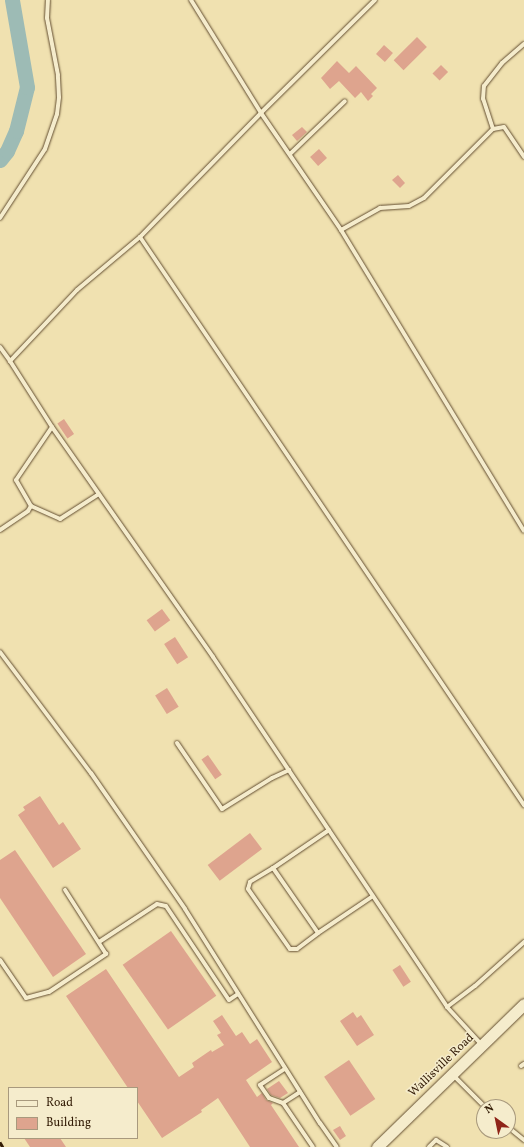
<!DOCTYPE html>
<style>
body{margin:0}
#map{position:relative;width:524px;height:1147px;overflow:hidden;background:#f0e1b0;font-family:Vollkorn,serif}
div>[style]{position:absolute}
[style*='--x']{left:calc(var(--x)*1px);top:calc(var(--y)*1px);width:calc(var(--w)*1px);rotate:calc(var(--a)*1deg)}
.river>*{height:15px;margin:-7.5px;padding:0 7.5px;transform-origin:7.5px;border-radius:7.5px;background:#9dbbb5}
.building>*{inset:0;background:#dea48e;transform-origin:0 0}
.roads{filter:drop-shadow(0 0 1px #634e31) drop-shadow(0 0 1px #634e31)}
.service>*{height:4px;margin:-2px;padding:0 2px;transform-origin:2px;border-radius:2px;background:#f5eccc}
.secondary>*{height:11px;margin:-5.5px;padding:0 5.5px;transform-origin:5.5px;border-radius:5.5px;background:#f5eccc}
.rail>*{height:2.5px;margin-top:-1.25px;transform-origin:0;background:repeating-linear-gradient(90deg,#341d07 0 7px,transparent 0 14px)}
span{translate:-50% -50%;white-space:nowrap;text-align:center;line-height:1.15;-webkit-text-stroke:3px #f5eccc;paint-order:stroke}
.street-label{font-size:12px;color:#341d07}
.legend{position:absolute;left:8px;top:1087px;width:130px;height:52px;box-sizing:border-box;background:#f5eccc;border:1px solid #a8997d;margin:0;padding:5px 7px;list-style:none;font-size:12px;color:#341d07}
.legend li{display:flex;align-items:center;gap:8px;height:20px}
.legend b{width:20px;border:1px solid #a8997d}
.north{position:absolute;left:476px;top:1099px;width:40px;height:40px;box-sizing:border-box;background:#f5eccc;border:1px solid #a8997d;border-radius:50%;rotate:327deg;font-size:11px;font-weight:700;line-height:16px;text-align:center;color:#341d07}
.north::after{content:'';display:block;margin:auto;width:14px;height:18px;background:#8f2418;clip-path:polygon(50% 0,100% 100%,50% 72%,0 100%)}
</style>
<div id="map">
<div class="river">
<i style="--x:0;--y:160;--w:11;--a:-52"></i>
<i style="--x:7;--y:151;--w:22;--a:-66"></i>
<i style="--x:16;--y:131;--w:45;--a:-76"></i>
<i style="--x:27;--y:87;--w:88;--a:-99.8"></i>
</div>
<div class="building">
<i style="left:417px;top:37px;width:14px;height:33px;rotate:45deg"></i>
<i style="left:384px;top:45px;width:12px;height:12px;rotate:42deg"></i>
<i style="clip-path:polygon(337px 61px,349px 73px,356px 66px,377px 88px,371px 94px,373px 96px,368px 101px,361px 92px,355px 98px,339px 81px,330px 89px,321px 78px)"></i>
<i style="left:441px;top:65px;width:10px;height:12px;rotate:45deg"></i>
<i style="clip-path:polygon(302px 127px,307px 132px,297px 141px,292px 135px)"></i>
<i style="left:319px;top:149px;width:12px;height:12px;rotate:48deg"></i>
<i style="clip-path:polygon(398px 175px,405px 183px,400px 188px,392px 180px)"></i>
<i style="left:64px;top:419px;width:18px;height:8px;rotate:56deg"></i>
<i style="left:162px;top:609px;width:14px;height:19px;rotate:54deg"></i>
<i style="left:175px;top:637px;width:24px;height:13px;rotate:57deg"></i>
<i style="left:167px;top:688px;width:22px;height:14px;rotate:58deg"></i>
<i style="left:208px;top:755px;width:24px;height:8px;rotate:55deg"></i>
<i style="clip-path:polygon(40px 796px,59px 825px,63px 822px,81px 849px,53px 868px,18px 815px,25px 810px,23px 807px)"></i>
<i style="left:250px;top:833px;width:20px;height:53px;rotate:53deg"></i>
<i style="clip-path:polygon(15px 850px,86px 954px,53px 977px,0 898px,0 860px)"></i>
<i style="left:171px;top:931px;width:79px;height:59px;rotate:55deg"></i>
<i style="left:400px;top:965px;width:20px;height:9px;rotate:57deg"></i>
<i style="clip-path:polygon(106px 969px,179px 1077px,194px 1067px,192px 1063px,211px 1050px,212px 1052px,224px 1045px,217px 1035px,221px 1033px,213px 1021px,222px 1015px,236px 1036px,242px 1032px,250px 1044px,257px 1039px,272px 1062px,246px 1080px,257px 1097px,262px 1093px,266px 1100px,273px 1103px,271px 1105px,299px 1147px,250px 1147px,218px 1098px,201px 1110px,202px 1112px,162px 1138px,137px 1101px,137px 1088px,128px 1088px,66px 996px)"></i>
<i style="clip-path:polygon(353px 1012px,357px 1018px,361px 1015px,374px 1035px,357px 1046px,340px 1021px)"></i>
<i style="left:349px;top:1060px;width:47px;height:30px;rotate:56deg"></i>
<i style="clip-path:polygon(279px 1081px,288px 1093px,280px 1098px,271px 1095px,267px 1089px)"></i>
<i style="clip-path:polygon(340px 1126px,346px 1136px,340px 1140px,333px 1130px)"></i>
<i style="clip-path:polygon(24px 1138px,60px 1138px,66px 1147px,30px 1147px)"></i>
</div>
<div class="roads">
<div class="service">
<i style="--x:191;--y:0;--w:133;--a:58.2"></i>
<i style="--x:261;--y:113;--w:142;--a:55.6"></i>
<i style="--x:341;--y:230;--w:352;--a:58.7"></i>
<i style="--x:375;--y:0;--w:161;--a:135.3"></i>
<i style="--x:261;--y:113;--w:173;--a:134.3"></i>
<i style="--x:140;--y:237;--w:82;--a:139.9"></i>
<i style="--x:77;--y:290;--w:98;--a:133.3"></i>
<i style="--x:10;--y:361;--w:78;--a:57.5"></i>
<i style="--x:52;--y:427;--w:281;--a:55"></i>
<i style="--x:213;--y:657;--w:421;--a:56.2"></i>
<i style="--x:447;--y:1007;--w:50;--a:47.4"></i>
<i style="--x:493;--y:129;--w:32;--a:-108"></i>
<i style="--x:483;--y:99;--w:13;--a:-86"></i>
<i style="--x:484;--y:86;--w:29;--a:-52"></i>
<i style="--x:502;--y:63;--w:29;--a:-41"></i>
<i style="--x:290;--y:154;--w:76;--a:-43.9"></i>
<i style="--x:0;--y:218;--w:82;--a:-56.9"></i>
<i style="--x:45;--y:149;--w:37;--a:-71"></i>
<i style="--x:57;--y:114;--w:17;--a:-83"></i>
<i style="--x:59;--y:97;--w:22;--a:-93"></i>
<i style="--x:58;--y:75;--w:58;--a:-100.9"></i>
<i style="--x:47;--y:18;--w:18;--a:-87"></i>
<i style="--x:341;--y:230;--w:45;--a:-29.4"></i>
<i style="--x:380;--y:208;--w:29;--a:-4"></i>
<i style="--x:409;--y:206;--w:17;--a:-28"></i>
<i style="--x:424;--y:198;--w:98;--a:-45"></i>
<i style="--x:493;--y:129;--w:11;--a:-10"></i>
<i style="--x:504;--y:127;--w:36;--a:56"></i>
<i style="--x:140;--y:237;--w:686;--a:55.94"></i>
<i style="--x:0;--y:347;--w:17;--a:54"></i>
<i style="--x:31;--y:506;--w:32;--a:24"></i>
<i style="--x:60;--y:519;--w:46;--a:-32.7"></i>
<i style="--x:0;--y:530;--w:34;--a:-34"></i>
<i style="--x:28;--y:511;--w:6;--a:-59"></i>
<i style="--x:31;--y:506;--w:30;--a:-120"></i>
<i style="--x:16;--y:480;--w:64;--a:-55.8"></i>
<i style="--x:0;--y:652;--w:151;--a:53.1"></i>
<i style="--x:91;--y:773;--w:165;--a:55.3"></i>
<i style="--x:185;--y:909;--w:253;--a:57.8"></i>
<i style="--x:320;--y:1123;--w:29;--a:55"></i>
<i style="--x:177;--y:743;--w:80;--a:55.7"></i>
<i style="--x:222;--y:809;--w:59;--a:-31.8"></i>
<i style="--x:272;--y:778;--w:19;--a:-25"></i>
<i style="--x:329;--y:830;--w:68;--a:145.8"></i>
<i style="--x:273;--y:868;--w:79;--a:55.3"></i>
<i style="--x:318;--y:933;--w:66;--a:-33.9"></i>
<i style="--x:273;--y:868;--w:27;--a:149"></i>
<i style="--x:250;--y:882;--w:7;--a:106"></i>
<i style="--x:248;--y:889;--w:73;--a:55"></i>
<i style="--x:290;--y:949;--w:7;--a:0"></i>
<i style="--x:297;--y:949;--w:26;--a:-37"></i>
<i style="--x:99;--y:942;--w:69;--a:-33.2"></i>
<i style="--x:157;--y:904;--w:9;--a:13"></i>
<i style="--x:166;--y:906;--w:113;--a:56.2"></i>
<i style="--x:229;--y:1000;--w:11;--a:-34"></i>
<i style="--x:0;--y:960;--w:46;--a:55.6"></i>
<i style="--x:26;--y:998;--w:24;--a:-15"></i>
<i style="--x:49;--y:992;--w:69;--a:-33.7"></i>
<i style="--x:106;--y:954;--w:76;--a:-122.6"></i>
<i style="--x:447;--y:1007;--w:35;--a:-37"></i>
<i style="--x:475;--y:986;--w:66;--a:-41.9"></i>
<i style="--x:521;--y:1066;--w:4;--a:-34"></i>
<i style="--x:453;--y:1075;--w:45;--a:45"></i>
<i style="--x:300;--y:1092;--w:20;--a:147"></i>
<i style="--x:283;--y:1103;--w:53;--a:55.7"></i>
<i style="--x:283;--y:1103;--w:15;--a:-160"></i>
<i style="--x:269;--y:1098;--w:16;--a:-125"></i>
<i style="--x:260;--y:1085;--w:30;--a:-33"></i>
<i style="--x:508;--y:1127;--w:21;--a:39"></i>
<i style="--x:429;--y:1147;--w:10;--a:-45"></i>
<i style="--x:436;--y:1140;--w:13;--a:32"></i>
</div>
<div class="secondary">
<i style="--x:377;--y:1147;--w:205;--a:-44.2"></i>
</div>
</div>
<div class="rail">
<i style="--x:0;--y:1142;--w:6;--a:59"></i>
</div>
<div class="street-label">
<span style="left:442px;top:1066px;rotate:-44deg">Wallisville Road</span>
</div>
<ul class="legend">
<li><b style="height:5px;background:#f5eccc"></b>Road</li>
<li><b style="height:11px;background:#dea48e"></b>Building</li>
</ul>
<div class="north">N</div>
</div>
